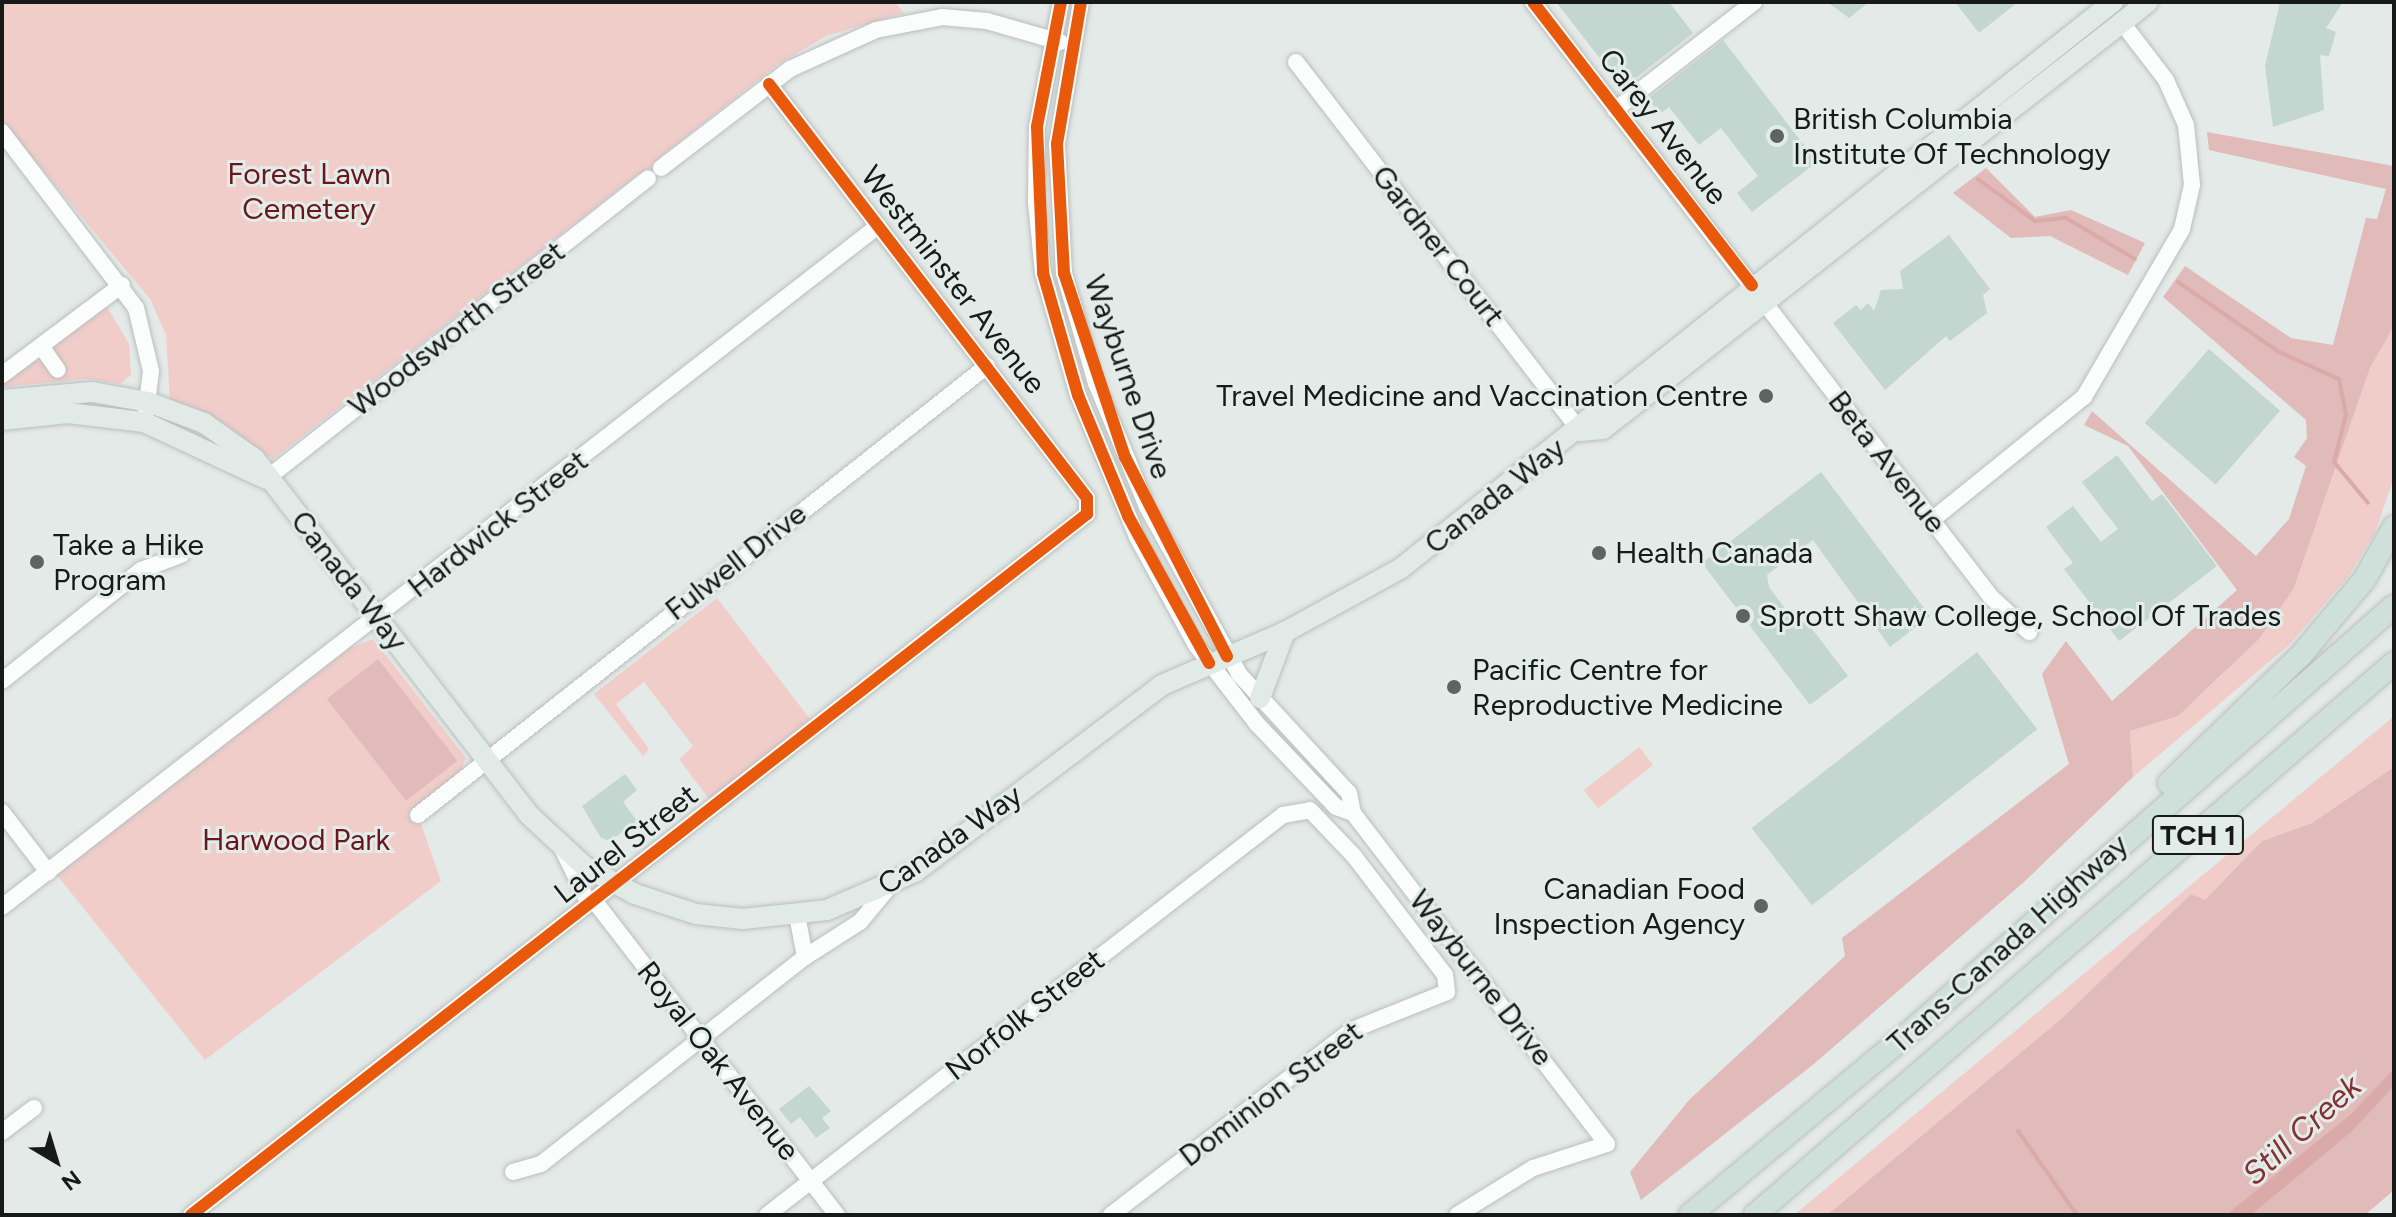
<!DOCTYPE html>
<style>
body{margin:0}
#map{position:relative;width:2396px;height:1217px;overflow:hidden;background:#e4eae8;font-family:Figtree,sans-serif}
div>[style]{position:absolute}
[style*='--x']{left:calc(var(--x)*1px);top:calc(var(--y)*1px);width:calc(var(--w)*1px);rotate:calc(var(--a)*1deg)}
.green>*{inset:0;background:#f1cdca;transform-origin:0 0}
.forest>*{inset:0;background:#e0bbb9;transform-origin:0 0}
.water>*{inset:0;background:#daaaa8}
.stream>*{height:4px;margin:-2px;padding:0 2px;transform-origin:2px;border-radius:2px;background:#daaaa8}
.building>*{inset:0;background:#c3d6d0;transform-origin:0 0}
.roads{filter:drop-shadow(0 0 2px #babfbd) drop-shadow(0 0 2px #babfbd)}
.minor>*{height:16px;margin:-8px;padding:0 8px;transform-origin:8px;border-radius:8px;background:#fbfcfc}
.major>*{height:20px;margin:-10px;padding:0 10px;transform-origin:10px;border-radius:10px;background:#e1eae7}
.highway>*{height:22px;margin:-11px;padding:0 11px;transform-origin:11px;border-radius:11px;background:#cfdfda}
.cycleway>*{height:12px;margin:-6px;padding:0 6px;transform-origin:6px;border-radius:6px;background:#e8590c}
.dots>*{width:22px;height:22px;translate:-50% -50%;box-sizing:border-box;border:4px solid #e2ece9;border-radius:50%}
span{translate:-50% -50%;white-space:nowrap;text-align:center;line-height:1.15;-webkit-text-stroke:6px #e2ece9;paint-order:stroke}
.shield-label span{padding:2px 6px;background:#e2ece9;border:2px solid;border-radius:6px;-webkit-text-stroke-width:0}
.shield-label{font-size:28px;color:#171a19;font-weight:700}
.poi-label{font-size:30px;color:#171a19}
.left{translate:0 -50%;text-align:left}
.right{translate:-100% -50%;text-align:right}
.street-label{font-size:30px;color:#171a19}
.park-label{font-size:30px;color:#6a161c}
.water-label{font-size:32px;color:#853032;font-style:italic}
.frame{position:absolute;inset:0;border:4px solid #171a19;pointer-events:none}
.north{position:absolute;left:16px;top:1121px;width:80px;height:80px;-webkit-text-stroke:6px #e2ece9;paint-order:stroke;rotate:142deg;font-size:22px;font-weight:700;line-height:32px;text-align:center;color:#171a19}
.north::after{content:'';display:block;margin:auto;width:28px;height:36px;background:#171a19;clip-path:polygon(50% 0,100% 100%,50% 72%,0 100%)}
</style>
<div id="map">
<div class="green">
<i style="clip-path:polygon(2px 2px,895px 2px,904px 13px,826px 36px,777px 65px,660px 157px,651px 172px,638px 174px,273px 459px,170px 399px,166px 335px,150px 299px,2px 121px)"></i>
<i style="clip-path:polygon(106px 305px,129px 344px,131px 375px,120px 384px,86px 379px,2px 387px,2px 380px,32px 360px,48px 363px,57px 341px)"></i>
<i style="clip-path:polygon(2394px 326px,2394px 478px,2374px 535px,2347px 578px,2289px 645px,2133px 777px,2130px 731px,2178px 715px,2222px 675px,2294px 588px,2370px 368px)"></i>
<i style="clip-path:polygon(717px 598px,810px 719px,709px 799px,679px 759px,693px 746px,644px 682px,616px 704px,649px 749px,643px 756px,594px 694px)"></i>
<i style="clip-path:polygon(373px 639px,466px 758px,459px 775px,418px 815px,441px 881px,205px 1060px,56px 874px,350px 648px)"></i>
<i style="clip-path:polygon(2394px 716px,2394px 767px,2312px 823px,2262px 841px,2205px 901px,2191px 894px,2061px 1019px,1827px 1215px,1794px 1215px)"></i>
<i style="left:1639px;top:747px;width:23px;height:70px;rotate:52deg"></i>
</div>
<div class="forest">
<i style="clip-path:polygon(2207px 132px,2394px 166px,2394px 326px,2370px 368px,2294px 588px,2259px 639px,2178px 716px,2130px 731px,2133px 777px,2025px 881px,1815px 1063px,1641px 1200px,1630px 1172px,1689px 1100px,1845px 956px,1842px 938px,2069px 764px,2042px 674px,2066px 641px,2112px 701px,2237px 590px,2128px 446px,2084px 425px,2092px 411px,2256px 556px,2289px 519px,2306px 466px,2294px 457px,2307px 438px,2306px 420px,2163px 297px,2185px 266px,2291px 338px,2333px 345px,2366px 218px,2377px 219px,2386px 189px,2209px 150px)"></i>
<i style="clip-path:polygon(1986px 168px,2035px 217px,2071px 210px,2145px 243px,2128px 275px,2050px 236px,2011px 238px,1953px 193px)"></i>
<i style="left:378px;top:659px;width:129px;height:65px;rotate:52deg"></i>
<i style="clip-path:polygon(2394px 767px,2394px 1190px,2365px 1215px,1827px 1215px,2061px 1019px,2191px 894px,2205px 900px,2262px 841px,2312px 823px)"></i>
</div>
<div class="water">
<i style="clip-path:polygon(2394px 1069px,2394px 1086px,2351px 1132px,2251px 1215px,2226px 1215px,2350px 1115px)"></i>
</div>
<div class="stream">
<i style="--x:1978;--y:179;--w:71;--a:36.4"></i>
<i style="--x:2035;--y:221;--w:31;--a:-6"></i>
<i style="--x:2066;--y:218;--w:80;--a:30.7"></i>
<i style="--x:2178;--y:282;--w:123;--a:34.7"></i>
<i style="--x:2279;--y:352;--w:66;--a:24.2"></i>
<i style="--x:2339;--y:379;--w:36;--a:79"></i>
<i style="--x:2346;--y:414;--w:49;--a:104"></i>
<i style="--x:2334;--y:462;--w:53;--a:50.3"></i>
<i style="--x:2018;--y:1131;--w:103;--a:54.9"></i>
</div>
<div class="building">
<i style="clip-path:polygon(1556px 2px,1669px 2px,1693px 33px,1623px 88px)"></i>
<i style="clip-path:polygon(1827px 2px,1869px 2px,1849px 18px)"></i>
<i style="clip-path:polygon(1955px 2px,2018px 2px,1979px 33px)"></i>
<i style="clip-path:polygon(2280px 2px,2343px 2px,2326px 28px,2336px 32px,2329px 56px,2320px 55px,2324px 110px,2273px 127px,2265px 66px)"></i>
<i style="clip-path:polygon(1723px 40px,1817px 162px,1752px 212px,1737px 193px,1758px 176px,1721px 128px,1699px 145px,1669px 107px,1660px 114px,1648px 99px)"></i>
<i style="clip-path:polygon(1949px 235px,1990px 289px,1983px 295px,1987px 313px,1950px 341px,1946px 336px,1885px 390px,1833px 323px,1856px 305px,1861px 310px,1868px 303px,1874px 311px,1881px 290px,1903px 289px,1900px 271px)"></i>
<i style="left:2209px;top:349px;width:94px;height:98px;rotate:41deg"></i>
<i style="clip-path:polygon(2117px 455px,2152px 501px,2162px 494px,2217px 566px,2119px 641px,2064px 569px,2073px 563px,2046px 527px,2073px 506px,2101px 542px,2118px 529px,2082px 482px)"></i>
<i style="clip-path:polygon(1821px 472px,1930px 616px,1890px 647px,1813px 540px,1767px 575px,1769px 587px,1798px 626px,1806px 621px,1848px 676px,1810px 705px,1702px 563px)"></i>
<i style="left:1977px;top:652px;width:98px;height:286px;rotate:52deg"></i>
<i style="clip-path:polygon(625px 774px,637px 790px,623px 802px,637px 821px,610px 841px,601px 838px,582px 806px)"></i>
<i style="clip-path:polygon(809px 1086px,831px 1111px,822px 1118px,830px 1128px,816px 1138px,800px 1117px,791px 1124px,779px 1109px)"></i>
</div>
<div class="roads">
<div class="minor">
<i style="--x:1061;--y:2;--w:127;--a:100.9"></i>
<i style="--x:1037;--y:127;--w:75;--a:90.8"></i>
<i style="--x:1036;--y:202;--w:71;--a:84.4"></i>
<i style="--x:1043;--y:273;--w:127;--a:74"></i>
<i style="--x:1078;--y:395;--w:154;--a:67.4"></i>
<i style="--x:1137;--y:537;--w:123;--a:61.4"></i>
<i style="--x:1196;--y:645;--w:100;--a:52.3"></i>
<i style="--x:1257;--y:724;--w:115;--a:46.4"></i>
<i style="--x:1336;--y:807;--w:18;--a:19"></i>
<i style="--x:1081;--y:2;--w:144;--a:99.6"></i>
<i style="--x:1057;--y:144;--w:129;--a:86.9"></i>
<i style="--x:1064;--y:273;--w:115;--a:73.8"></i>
<i style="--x:1096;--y:383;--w:134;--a:67.6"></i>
<i style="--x:1147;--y:507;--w:191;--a:61.1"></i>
<i style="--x:1239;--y:674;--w:162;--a:47.3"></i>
<i style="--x:1349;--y:793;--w:20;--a:79"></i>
<i style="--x:1353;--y:813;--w:417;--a:52.5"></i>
<i style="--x:1607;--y:1144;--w:78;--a:162"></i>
<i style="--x:1533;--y:1168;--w:89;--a:148.3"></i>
<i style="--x:1533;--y:2;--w:751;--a:52.41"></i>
<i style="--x:1991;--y:597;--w:52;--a:42.6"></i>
<i style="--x:1296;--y:62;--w:466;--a:52.4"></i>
<i style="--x:1615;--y:110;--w:176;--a:-37.8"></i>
<i style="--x:2;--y:132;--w:221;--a:52.7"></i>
<i style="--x:136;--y:308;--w:65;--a:76.6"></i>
<i style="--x:151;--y:371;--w:40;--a:97.1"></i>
<i style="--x:661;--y:168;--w:163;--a:-37.5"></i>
<i style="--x:790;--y:69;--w:94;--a:-24.4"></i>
<i style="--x:876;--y:30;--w:67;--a:-11.1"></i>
<i style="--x:942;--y:17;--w:45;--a:5.1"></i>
<i style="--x:987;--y:21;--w:76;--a:16"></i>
<i style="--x:41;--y:346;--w:29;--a:55"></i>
<i style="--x:2;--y:375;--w:150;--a:-36.9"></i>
<i style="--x:266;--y:479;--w:486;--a:-38.2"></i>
<i style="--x:1932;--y:520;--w:196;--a:-39"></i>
<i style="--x:2084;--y:397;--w:194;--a:-59.7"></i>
<i style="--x:2182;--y:229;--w:45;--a:-77.2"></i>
<i style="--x:2192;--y:185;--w:60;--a:-95.7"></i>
<i style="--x:2186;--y:125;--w:49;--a:-114"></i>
<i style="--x:2166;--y:80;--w:71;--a:-127.5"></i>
<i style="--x:2;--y:681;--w:178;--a:-38.6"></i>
<i style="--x:141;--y:570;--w:43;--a:-20.6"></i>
<i style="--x:2;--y:812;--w:76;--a:52.5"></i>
<i style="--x:418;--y:815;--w:725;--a:-38.28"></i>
<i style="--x:561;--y:846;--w:62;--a:64.3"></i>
<i style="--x:2;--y:907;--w:1110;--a:-37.86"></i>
<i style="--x:599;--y:907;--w:389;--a:52.3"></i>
<i style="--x:797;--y:915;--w:43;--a:79.2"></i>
<i style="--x:2;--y:1132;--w:40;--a:-37"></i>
<i style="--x:513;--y:1172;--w:29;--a:-16"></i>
<i style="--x:541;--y:1164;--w:335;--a:-38.1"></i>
<i style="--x:805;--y:957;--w:65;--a:-32.5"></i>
<i style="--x:860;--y:922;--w:44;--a:-50.5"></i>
<i style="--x:191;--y:1215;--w:1138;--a:-38.04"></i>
<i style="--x:1087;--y:514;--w:16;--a:-90"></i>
<i style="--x:1087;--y:498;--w:522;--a:-127.53"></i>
<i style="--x:767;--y:1215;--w:653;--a:-37.78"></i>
<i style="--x:1283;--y:815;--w:27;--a:-10"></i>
<i style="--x:1310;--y:810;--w:64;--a:46.3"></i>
<i style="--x:1354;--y:856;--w:150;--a:52.6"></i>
<i style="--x:1445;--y:975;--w:17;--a:83"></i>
<i style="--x:1447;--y:992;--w:102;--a:158.2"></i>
<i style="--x:1352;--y:1030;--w:304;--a:142.5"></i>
</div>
<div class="major">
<i style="--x:2;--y:400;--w:90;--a:-5.1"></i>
<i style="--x:92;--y:392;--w:57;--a:10.1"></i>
<i style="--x:148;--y:402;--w:60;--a:20.6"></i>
<i style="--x:204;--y:423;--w:62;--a:35.2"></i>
<i style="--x:255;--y:459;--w:449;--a:52.4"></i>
<i style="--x:529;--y:815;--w:75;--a:42.8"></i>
<i style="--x:584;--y:866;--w:58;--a:28.8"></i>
<i style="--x:635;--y:894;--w:64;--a:18.2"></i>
<i style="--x:696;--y:914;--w:47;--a:6.1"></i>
<i style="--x:743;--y:919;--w:84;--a:-6.1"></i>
<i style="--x:827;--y:910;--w:96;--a:-23.4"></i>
<i style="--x:915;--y:872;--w:310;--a:-37.1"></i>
<i style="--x:1162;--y:685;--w:134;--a:-23.3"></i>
<i style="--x:1285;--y:632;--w:131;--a:-28.7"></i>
<i style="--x:1400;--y:569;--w:911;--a:-38.49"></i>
<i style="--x:2;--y:420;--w:66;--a:-6.1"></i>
<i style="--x:68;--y:413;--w:77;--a:6.8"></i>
<i style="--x:144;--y:422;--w:135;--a:25"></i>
<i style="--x:1580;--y:431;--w:23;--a:-5"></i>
<i style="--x:1603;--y:429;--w:692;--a:-38.08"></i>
<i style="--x:1260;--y:698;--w:71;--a:-69.3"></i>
</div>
<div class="highway">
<i style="--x:2169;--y:783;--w:184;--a:-44.1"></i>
<i style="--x:2301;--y:655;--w:98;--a:-50"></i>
<i style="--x:2364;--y:580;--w:61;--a:-60.5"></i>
<i style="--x:1690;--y:1215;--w:289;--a:-39.8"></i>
<i style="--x:1912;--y:1030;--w:642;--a:-41.34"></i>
<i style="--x:1755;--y:1215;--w:844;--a:-40.82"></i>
</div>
</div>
<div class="cycleway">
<i style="--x:1061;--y:2;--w:127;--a:100.9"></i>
<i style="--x:1037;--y:127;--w:146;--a:87.6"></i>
<i style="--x:1043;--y:273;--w:127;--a:74"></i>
<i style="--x:1078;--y:395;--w:131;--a:67.5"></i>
<i style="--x:1128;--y:516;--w:168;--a:61.1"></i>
<i style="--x:1081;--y:2;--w:144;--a:99.6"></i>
<i style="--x:1057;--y:144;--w:129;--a:86.9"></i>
<i style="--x:1064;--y:273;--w:194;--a:71.7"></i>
<i style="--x:1125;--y:457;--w:224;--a:62.9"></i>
<i style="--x:1533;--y:2;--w:358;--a:52.3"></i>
<i style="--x:191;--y:1215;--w:1138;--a:-38.04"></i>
<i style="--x:1087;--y:514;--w:16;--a:-90"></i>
<i style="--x:1087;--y:498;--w:522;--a:-127.53"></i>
</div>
<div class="dots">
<i style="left:1777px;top:136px;background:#5f6361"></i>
<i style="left:1766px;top:396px;background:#5f6361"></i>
<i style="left:1599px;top:553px;background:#5f6361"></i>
<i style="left:37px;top:562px;background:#5f6361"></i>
<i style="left:1743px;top:616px;background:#5f6361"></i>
<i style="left:1454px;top:687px;background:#5f6361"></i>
<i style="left:1761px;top:906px;background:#5f6361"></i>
</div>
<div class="shield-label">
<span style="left:2198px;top:835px">TCH 1</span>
</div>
<div class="poi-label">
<span class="left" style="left:1793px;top:136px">British Columbia<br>Institute Of Technology</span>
<span class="right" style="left:1748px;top:396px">Travel Medicine and Vaccination Centre</span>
<span class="left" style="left:53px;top:562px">Take a Hike<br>Program</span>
<span class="left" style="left:1615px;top:553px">Health Canada</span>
<span class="left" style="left:1759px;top:616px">Sprott Shaw College, School Of Trades</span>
<span class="left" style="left:1472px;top:687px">Pacific Centre for<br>Reproductive Medicine</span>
<span class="right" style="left:1745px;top:906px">Canadian Food<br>Inspection Agency</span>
</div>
<div class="street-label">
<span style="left:1663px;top:127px;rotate:52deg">Carey Avenue</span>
<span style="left:1438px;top:246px;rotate:52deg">Gardner Court</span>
<span style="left:953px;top:280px;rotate:52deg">Westminster Avenue</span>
<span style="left:457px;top:329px;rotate:-38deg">Woodsworth Street</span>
<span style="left:1128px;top:377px;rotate:71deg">Wayburne Drive</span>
<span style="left:1887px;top:462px;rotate:52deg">Beta Avenue</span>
<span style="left:1495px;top:496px;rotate:-38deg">Canada Way</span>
<span style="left:498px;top:524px;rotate:-38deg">Hardwick Street</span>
<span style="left:736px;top:562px;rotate:-38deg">Fulwell Drive</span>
<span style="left:349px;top:581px;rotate:52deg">Canada Way</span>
<span style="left:950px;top:840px;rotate:-35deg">Canada Way</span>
<span style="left:626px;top:844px;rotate:-38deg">Laurel Street</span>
<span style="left:2008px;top:944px;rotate:-42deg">Trans-Canada Highway</span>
<span style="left:1481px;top:978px;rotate:52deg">Wayburne Drive</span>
<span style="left:1025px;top:1015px;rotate:-38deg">Norfolk Street</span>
<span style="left:718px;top:1061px;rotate:52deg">Royal Oak Avenue</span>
<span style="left:1271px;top:1094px;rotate:-37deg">Dominion Street</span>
</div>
<div class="park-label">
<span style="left:309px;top:191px">Forest Lawn<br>Cemetery</span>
<span style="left:296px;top:840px">Harwood Park</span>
</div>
<div class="water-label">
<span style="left:2302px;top:1130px;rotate:-42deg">Still Creek</span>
</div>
<div class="frame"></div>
<div class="north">N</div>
</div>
